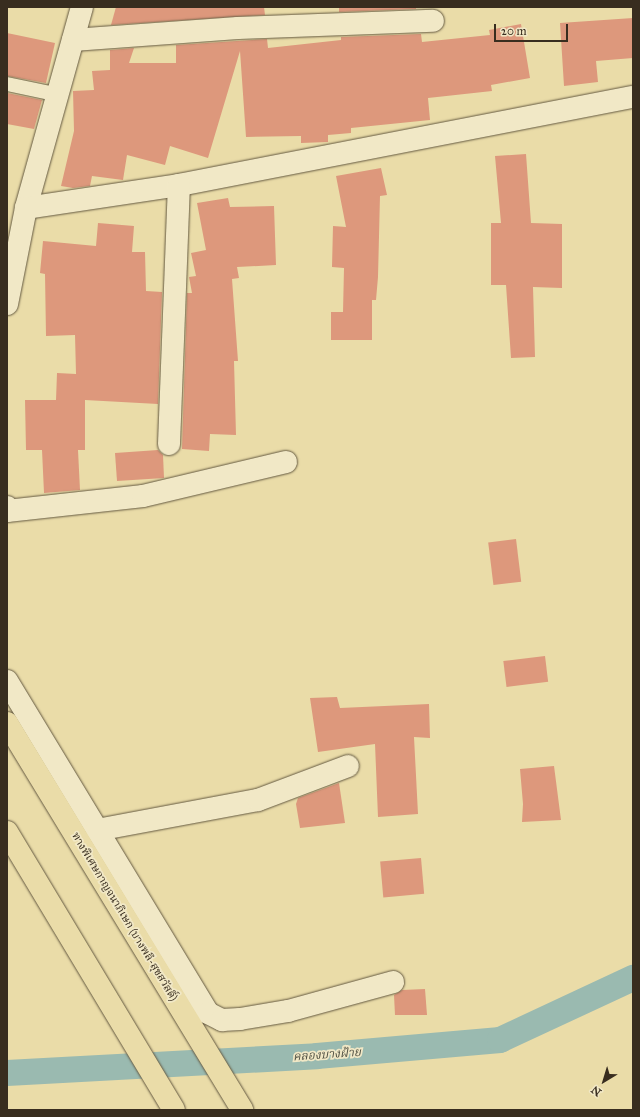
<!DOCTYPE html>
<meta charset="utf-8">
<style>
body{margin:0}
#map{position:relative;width:640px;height:1117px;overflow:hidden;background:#eadca8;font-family:"IM FELL Great Primer","Noto Serif Thai",serif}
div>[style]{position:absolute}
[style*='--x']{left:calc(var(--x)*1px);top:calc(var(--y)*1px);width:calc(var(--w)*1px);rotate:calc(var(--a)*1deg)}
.canal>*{height:26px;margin:-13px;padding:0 13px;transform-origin:13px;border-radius:13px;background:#9abab0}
.building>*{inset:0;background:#dd987c;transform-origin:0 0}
.roads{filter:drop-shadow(0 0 1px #645941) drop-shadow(0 0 1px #645941)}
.lane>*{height:14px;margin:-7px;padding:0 7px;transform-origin:7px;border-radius:7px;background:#f1e8c6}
.street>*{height:22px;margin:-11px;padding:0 11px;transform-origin:11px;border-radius:11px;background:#f1e8c6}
.highway>*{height:22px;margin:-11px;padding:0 11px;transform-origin:11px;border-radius:11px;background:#eadca8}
span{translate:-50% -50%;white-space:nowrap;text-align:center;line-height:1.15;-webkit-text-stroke:3.5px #f1e8c6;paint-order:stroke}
.street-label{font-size:11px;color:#382d1f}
.water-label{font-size:12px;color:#505043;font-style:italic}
.frame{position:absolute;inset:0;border:8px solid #382d1f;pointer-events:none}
.north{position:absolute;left:584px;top:1061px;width:40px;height:40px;-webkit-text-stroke:3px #f1e8c6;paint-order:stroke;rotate:218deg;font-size:11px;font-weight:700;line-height:16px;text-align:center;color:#382d1f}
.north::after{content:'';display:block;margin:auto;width:14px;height:18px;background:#382d1f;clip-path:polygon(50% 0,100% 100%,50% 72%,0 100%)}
.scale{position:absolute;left:494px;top:24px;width:74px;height:18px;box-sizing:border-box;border:2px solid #382d1f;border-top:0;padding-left:5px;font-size:12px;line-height:14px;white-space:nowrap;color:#382d1f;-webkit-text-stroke:3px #f1e8c6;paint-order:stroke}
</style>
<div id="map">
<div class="canal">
<i style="--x:7;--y:1073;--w:310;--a:-3.1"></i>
<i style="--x:317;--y:1056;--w:184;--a:-5"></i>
<i style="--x:500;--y:1040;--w:147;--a:-25"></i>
</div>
<div class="building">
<i style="clip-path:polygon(116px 7px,264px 7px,265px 15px,111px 25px)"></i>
<i style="clip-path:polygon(339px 7px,416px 7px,416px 9px,339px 12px)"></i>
<i style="clip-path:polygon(633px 18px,633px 58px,596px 61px,598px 82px,564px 86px,560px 23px)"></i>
<i style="clip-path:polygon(521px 24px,530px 78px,491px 85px,492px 91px,428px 98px,430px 120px,351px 128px,351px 133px,328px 135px,328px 142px,301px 143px,301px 136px,246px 137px,240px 51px,208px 158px,170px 146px,165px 165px,127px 155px,123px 180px,92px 176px,90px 186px,73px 188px,61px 186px,74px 131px,73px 91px,94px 90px,92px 71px,110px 70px,110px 50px,134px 48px,129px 63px,176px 63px,176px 45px,267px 39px,268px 48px,341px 40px,341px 37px,421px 34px,422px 42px,490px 35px,489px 30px)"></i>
<i style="clip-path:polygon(7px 33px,55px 43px,46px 83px,7px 76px)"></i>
<i style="clip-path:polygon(7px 93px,42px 100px,34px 129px,7px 124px)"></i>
<i style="clip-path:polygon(526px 154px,531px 223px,562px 224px,562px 288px,533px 287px,535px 357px,511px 358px,506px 285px,491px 285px,491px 223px,501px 223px,495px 156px)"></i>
<i style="clip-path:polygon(381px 168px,387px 195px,380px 196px,378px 277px,376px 300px,372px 300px,372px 340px,331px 340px,331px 312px,343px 312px,344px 268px,332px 267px,333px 226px,346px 227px,336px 176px)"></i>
<i style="clip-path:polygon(228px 198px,230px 207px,274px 206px,276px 265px,237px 267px,239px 278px,232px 279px,238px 361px,234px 361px,236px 435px,210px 434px,209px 451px,182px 449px,187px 293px,192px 293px,189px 277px,196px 276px,191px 253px,206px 250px,197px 203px)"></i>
<i style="clip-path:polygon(98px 223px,134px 226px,132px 252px,145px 252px,146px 291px,162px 292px,158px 404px,85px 400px,85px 450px,78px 450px,80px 490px,44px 493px,42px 450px,26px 450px,25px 400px,56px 400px,57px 373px,76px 374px,75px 335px,46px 336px,45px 274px,40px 273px,43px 241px,96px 246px)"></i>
<i style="clip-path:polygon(158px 450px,163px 455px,164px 478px,117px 481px,115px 453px)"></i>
<i style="left:516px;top:539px;width:43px;height:28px;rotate:83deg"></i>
<i style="left:545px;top:656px;width:26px;height:42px;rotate:83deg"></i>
<i style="clip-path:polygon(337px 697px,340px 708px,429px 704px,430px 738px,414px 737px,418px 814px,378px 817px,375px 744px,318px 752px,310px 698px)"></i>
<i style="clip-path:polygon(554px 766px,561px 820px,522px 822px,523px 804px,520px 769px)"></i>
<i style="clip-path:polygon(339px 783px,345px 823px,300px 828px,296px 804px,298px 798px)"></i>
<i style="left:421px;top:858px;width:36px;height:41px;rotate:85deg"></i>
<i style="clip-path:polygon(425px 989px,427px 1015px,395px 1015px,394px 995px,402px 990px)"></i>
</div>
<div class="roads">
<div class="lane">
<i style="--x:7;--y:84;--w:53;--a:11.9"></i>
</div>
<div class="street">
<i style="--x:82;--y:7;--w:209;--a:105.6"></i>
<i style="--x:26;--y:208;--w:155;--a:-8.5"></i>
<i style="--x:179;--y:185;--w:462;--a:-11"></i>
<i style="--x:73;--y:40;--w:165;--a:-4.2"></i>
<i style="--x:238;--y:28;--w:195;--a:-2.1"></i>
<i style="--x:7;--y:304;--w:98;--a:-78.8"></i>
<i style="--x:169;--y:444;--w:259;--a:-87.8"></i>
<i style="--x:7;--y:507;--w:4;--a:90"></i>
<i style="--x:7;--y:511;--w:137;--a:-6.3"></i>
<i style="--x:143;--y:496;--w:147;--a:-13.4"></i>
<i style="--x:7;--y:681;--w:388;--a:58.8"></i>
<i style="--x:208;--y:1013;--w:16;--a:27"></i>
<i style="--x:222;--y:1020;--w:18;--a:-3"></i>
<i style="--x:240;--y:1019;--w:49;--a:-9.5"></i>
<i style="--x:288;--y:1011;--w:109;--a:-15.4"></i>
<i style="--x:97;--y:830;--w:164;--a:-10.6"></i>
<i style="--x:258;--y:800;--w:96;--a:-20.7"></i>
</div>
<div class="highway">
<i style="--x:7;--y:723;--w:453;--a:58.7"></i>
<i style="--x:7;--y:832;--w:324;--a:59"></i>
</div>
</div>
<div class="street-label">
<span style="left:124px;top:917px;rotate:59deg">ทางพิเศษกาญจนาภิเษก (บางพลี-สุขสวัสดิ์)</span>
</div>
<div class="water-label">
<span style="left:327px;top:1055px;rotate:-4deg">คลองบางฝ้าย</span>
</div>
<div class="frame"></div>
<div class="north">N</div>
<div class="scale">20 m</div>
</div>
